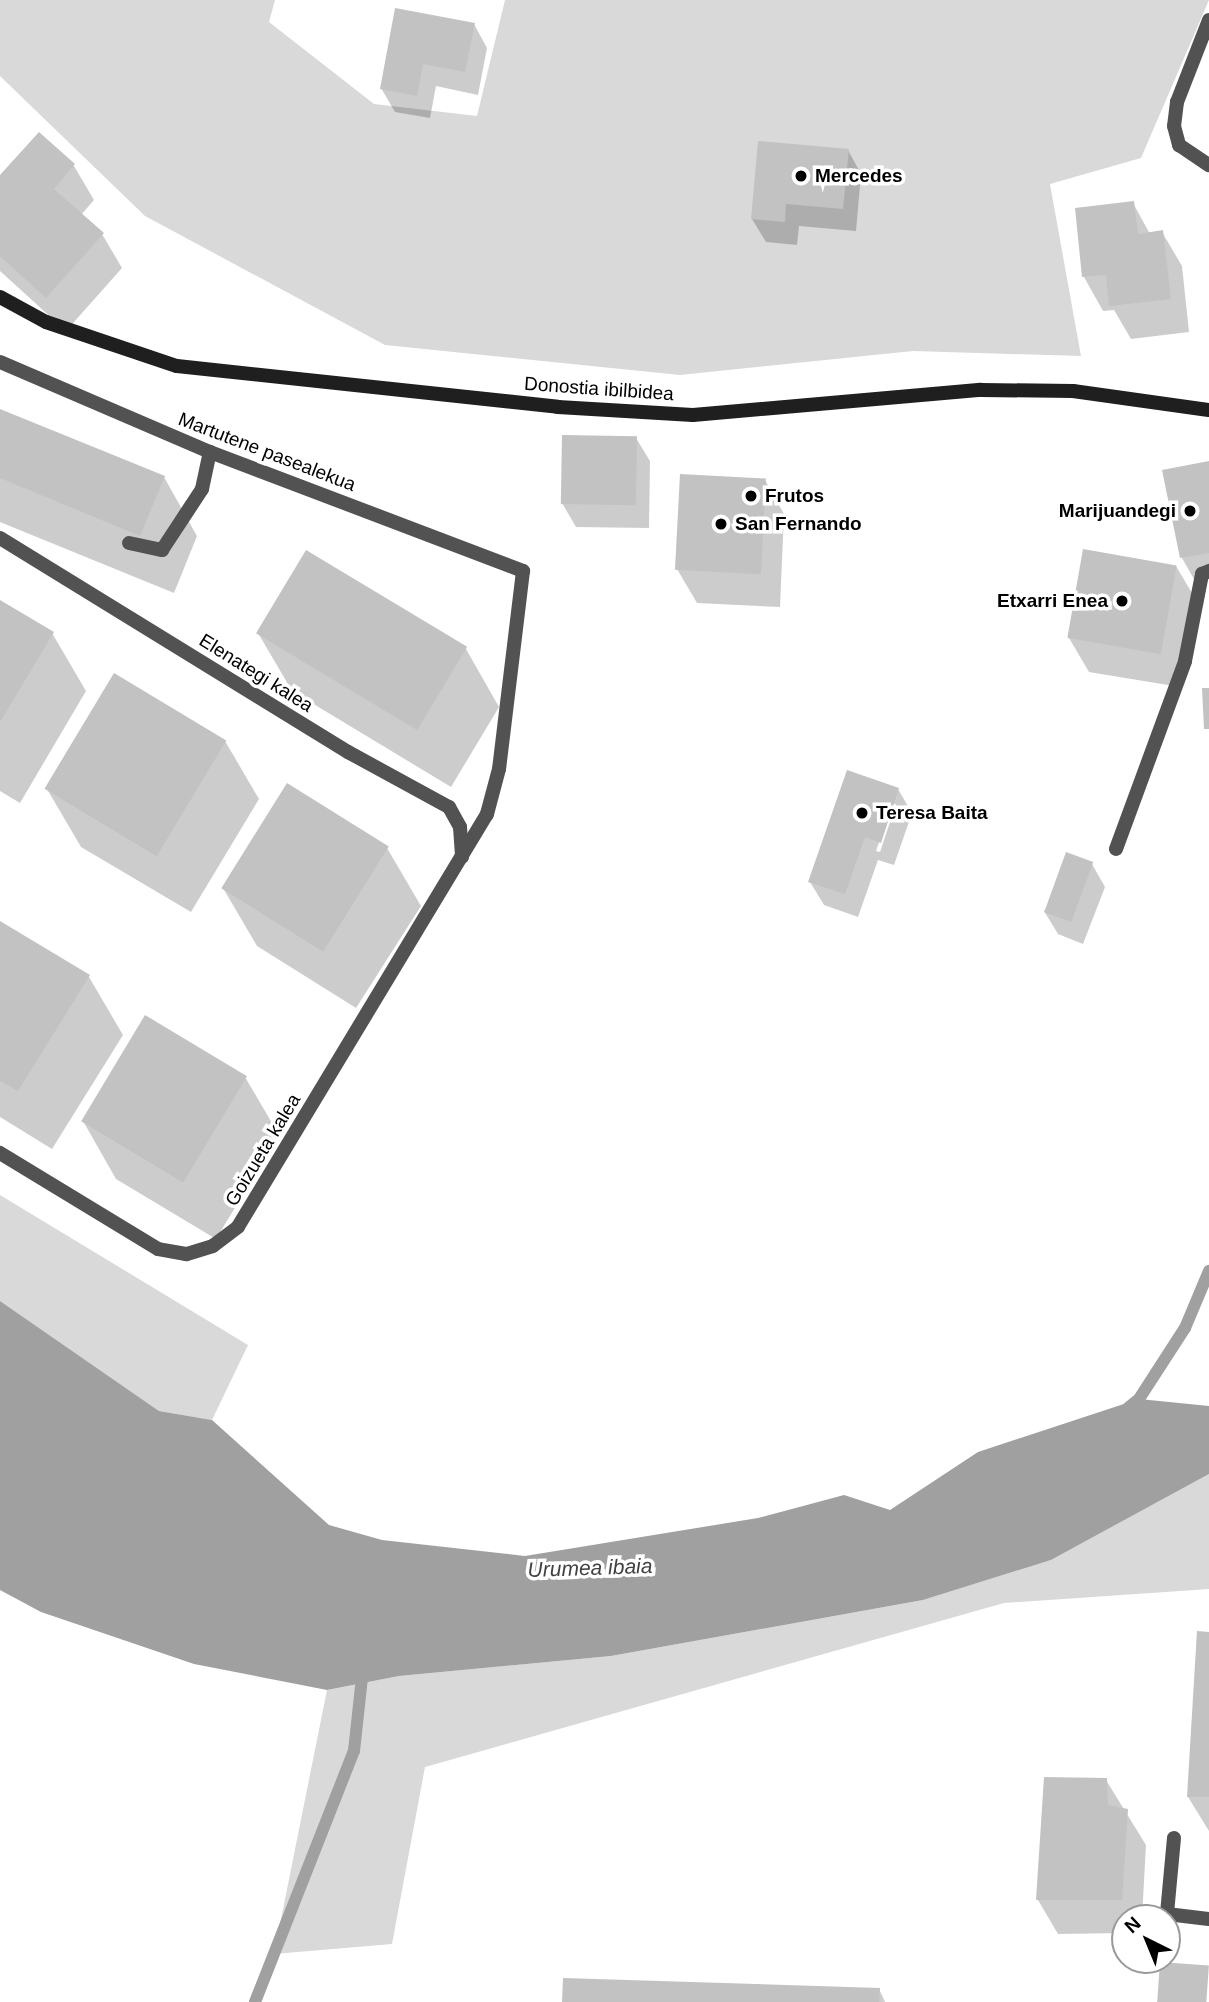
<!DOCTYPE html>
<style>
body{margin:0}
#map{position:relative;width:1209px;height:2002px;overflow:hidden;background:#fff;font-family:Arial,sans-serif}
div>[style]{position:absolute}
[style*='--x']{left:calc(var(--x)*1px);top:calc(var(--y)*1px);width:calc(var(--w)*1px);rotate:calc(var(--a)*1deg)}
.green>*{inset:0;background:#d9d9d9}
.water>*{inset:0;background:#a0a0a0}
.shadow>*{inset:0;background:#0003}
.stream>*{height:12px;margin:-6px;padding:0 6px;transform-origin:6px;border-radius:6px;background:#a0a0a0}
.building>*{inset:0;background:#c2c2c2;transform-origin:0 0}
.lane>*{height:14px;margin:-7px;padding:0 7px;transform-origin:7px;border-radius:7px;background:#525252}
.street>*{height:14px;margin:-7px;padding:0 7px;transform-origin:7px;border-radius:7px;background:#525252}
.secondary>*{height:14px;margin:-7px;padding:0 7px;transform-origin:7px;border-radius:7px;background:#1f1f1f}
.dots>*{width:19px;height:19px;translate:-50% -50%;box-sizing:border-box;border:4px solid #fff;border-radius:50%}
span{translate:-50% -50%;white-space:nowrap;text-align:center;line-height:1.15;-webkit-text-stroke:7px #fff;paint-order:stroke}
.poi-label{font-size:19px;color:#000;font-weight:700}
.left{translate:0 -50%;text-align:left}
.right{translate:-100% -50%;text-align:right}
.street-label{font-size:19px;color:#000}
.water-label{font-size:21px;color:#414141;font-style:italic}
.north{position:absolute;left:1111px;top:1904px;width:70px;height:70px;box-sizing:border-box;background:#fff;border:2px solid #999;border-radius:50%;rotate:317deg;font-size:19px;font-weight:700;line-height:28px;text-align:center;color:#000}
.north::after{content:'';display:block;margin:auto;width:24px;height:32px;background:#000;clip-path:polygon(50% 0,100% 100%,50% 72%,0 100%)}
</style>
<div id="map">
<div class="green">
<i style="clip-path:polygon(0 0,275px 0,269px 22px,374px 104px,477px 116px,505px 0,1209px 0,1141px 158px,1050px 184px,1081px 356px,913px 351px,680px 375px,385px 345px,145px 216px,0 76px)"></i>
<i style="clip-path:polygon(0 1195px,248px 1345px,212px 1420px,159px 1411px,0 1301px)"></i>
<i style="clip-path:polygon(1209px 1474px,1209px 1589px,1004px 1603px,425px 1767px,392px 1944px,274px 1954px,327px 1690px,399px 1676px,611px 1656px,923px 1600px,1051px 1560px)"></i>
</div>
<div class="water">
<i style="clip-path:polygon(0 1301px,159px 1411px,212px 1420px,329px 1525px,382px 1540px,525px 1556px,758px 1518px,844px 1495px,890px 1510px,978px 1452px,1139px 1399px,1209px 1406px,1209px 1474px,1051px 1560px,923px 1600px,611px 1656px,399px 1676px,327px 1690px,194px 1664px,41px 1612px,0 1590px)"></i>
</div>
<div class="shadow">
<i style="clip-path:polygon(474px 24px,487px 48px,478px 95px,436px 86px,430px 118px,395px 112px,381px 88px)"></i>
<i style="clip-path:polygon(39px 134px,74px 166px,94px 200px,81px 215px,102px 234px,122px 268px,66px 331px,0 271px,0 177px)"></i>
<i style="clip-path:polygon(848px 150px,861px 174px,856px 231px,799px 226px,797px 245px,766px 242px,752px 219px)"></i>
<i style="clip-path:polygon(1133px 203px,1150px 234px,1162px 232px,1182px 266px,1189px 332px,1131px 339px,1114px 310px,1103px 311px,1084px 277px)"></i>
<i style="clip-path:polygon(0 411px,164px 477px,197px 536px,174px 593px,0 522px)"></i>
<i style="clip-path:polygon(636px 438px,650px 461px,649px 528px,576px 527px,562px 503px)"></i>
<i style="clip-path:polygon(1209px 463px,1209px 578px,1195px 581px,1182px 558px,1164px 472px)"></i>
<i style="clip-path:polygon(765px 480px,784px 514px,780px 607px,697px 603px,677px 569px)"></i>
<i style="clip-path:polygon(1176px 566px,1196px 600px,1180px 687px,1089px 672px,1069px 638px)"></i>
<i style="clip-path:polygon(0 602px,52px 633px,86px 691px,20px 803px,0 791px)"></i>
<i style="clip-path:polygon(258px 633px,466px 649px,499px 707px,451px 787px,292px 691px)"></i>
<i style="clip-path:polygon(225px 741px,259px 799px,191px 912px,81px 847px,47px 789px)"></i>
<i style="clip-path:polygon(evenodd,898px 789px,912px 813px,894px 865px,878px 860px,858px 917px,824px 905px,810px 882px,898px 789px,892px 804px,896px 804px,880px 852px,876px 851px,892px 804px)"></i>
<i style="clip-path:polygon(387px 848px,421px 906px,356px 1008px,257px 946px,223px 888px)"></i>
<i style="clip-path:polygon(1092px 864px,1105px 887px,1083px 944px,1058px 934px,1044px 911px)"></i>
<i style="clip-path:polygon(0 923px,89px 977px,123px 1035px,52px 1149px,0 1117px)"></i>
<i style="clip-path:polygon(245px 1077px,279px 1135px,216px 1239px,116px 1179px,83px 1121px)"></i>
<i style="clip-path:polygon(1198px 1633px,1209px 1634px,1209px 1831px,1188px 1797px)"></i>
<i style="clip-path:polygon(1106px 1780px,1146px 1845px,1142px 1918px,1125px 1918px,1125px 1933px,1058px 1934px,1038px 1900px)"></i>
<i style="clip-path:polygon(879px 1989px,885px 2002px,564px 2002px)"></i>
</div>
<div class="stream">
<i style="--x:1128;--y:1408;--w:14;--a:-39"></i>
<i style="--x:1139;--y:1399;--w:85;--a:-57.1"></i>
<i style="--x:1185;--y:1328;--w:62;--a:-67.2"></i>
<i style="--x:255;--y:2002;--w:270;--a:-68.5"></i>
<i style="--x:354;--y:1751;--w:83;--a:-83.8"></i>
</div>
<div class="building">
<i style="clip-path:polygon(395px 8px,475px 23px,465px 72px,423px 64px,417px 96px,380px 89px)"></i>
<i style="clip-path:polygon(39px 132px,75px 164px,54px 189px,104px 233px,46px 298px,0 256px,0 175px)"></i>
<i style="clip-path:polygon(758px 141px,849px 149px,843px 209px,786px 204px,785px 222px,751px 219px)"></i>
<i style="clip-path:polygon(1134px 201px,1138px 234px,1163px 230px,1171px 299px,1109px 306px,1106px 275px,1082px 277px,1075px 208px)"></i>
<i style="clip-path:polygon(0 409px,165px 476px,140px 536px,0 478px)"></i>
<i style="left:562px;top:435px;width:75px;height:69px;rotate:1deg"></i>
<i style="clip-path:polygon(1209px 461px,1209px 553px,1180px 558px,1162px 470px)"></i>
<i style="left:680px;top:474px;width:86px;height:96px;rotate:3deg"></i>
<i style="left:1083px;top:549px;width:95px;height:90px;rotate:10deg"></i>
<i style="left:306px;top:550px;width:188px;height:97px;rotate:31deg"></i>
<i style="clip-path:polygon(0 600px,54px 632px,0 722px)"></i>
<i style="left:114px;top:673px;width:131px;height:135px;rotate:31deg"></i>
<i style="clip-path:polygon(1202px 688px,1209px 688px,1209px 729px,1204px 729px)"></i>
<i style="clip-path:polygon(847px 770px,899px 788px,881px 843px,865px 837px,845px 894px,808px 882px)"></i>
<i style="left:287px;top:783px;width:120px;height:124px;rotate:32deg"></i>
<i style="left:1066px;top:852px;width:29px;height:64px;rotate:20deg"></i>
<i style="clip-path:polygon(0 921px,90px 975px,18px 1091px,0 1081px)"></i>
<i style="left:145px;top:1015px;width:119px;height:124px;rotate:31deg"></i>
<i style="clip-path:polygon(1197px 1631px,1209px 1632px,1209px 1797px,1187px 1797px)"></i>
<i style="clip-path:polygon(1044px 1777px,1107px 1778px,1108px 1805px,1128px 1809px,1122px 1900px,1036px 1900px)"></i>
<i style="left:1160px;top:1962px;width:49px;height:40px;rotate:4deg"></i>
<i style="clip-path:polygon(563px 1978px,880px 1988px,879px 2002px,562px 2002px)"></i>
</div>
<div class="lane">
<i style="--x:1209;--y:20;--w:88;--a:111.3"></i>
<i style="--x:1177;--y:102;--w:24;--a:97"></i>
<i style="--x:1174;--y:126;--w:20;--a:75"></i>
<i style="--x:1179;--y:145;--w:36;--a:34"></i>
<i style="--x:1116;--y:849;--w:200;--a:-69.8"></i>
<i style="--x:1185;--y:661;--w:89;--a:-78.9"></i>
<i style="--x:1202;--y:574;--w:8;--a:-23"></i>
</div>
<div class="street">
<i style="--x:0;--y:362;--w:228;--a:23.2"></i>
<i style="--x:210;--y:452;--w:335;--a:20.8"></i>
<i style="--x:523;--y:571;--w:199;--a:96.9"></i>
<i style="--x:499;--y:769;--w:47;--a:104.9"></i>
<i style="--x:487;--y:814;--w:482;--a:121.1"></i>
<i style="--x:238;--y:1227;--w:31;--a:143"></i>
<i style="--x:213;--y:1246;--w:28;--a:163"></i>
<i style="--x:186;--y:1254;--w:28;--a:-170"></i>
<i style="--x:158;--y:1249;--w:185;--a:-148.7"></i>
<i style="--x:0;--y:538;--w:409;--a:31.6"></i>
<i style="--x:348;--y:752;--w:115;--a:28.6"></i>
<i style="--x:449;--y:807;--w:23;--a:61"></i>
<i style="--x:460;--y:827;--w:30;--a:86"></i>
<i style="--x:129;--y:543;--w:34;--a:12"></i>
<i style="--x:162;--y:550;--w:73;--a:-56.7"></i>
<i style="--x:202;--y:489;--w:38;--a:-78"></i>
<i style="--x:1174;--y:1838;--w:76;--a:95.3"></i>
<i style="--x:1167;--y:1914;--w:42;--a:6.8"></i>
</div>
<div class="secondary">
<i style="--x:0;--y:297;--w:52;--a:28.5"></i>
<i style="--x:46;--y:322;--w:138;--a:18.6"></i>
<i style="--x:177;--y:366;--w:383;--a:6.1"></i>
<i style="--x:558;--y:407;--w:135;--a:3.4"></i>
<i style="--x:693;--y:415;--w:289;--a:-5"></i>
<i style="--x:981;--y:390;--w:92;--a:0.6"></i>
<i style="--x:1073;--y:391;--w:137;--a:8"></i>
</div>
<div class="dots">
<i style="left:801px;top:176px;background:#000"></i>
<i style="left:751px;top:496px;background:#000"></i>
<i style="left:1190px;top:511px;background:#000"></i>
<i style="left:721px;top:524px;background:#000"></i>
<i style="left:1122px;top:601px;background:#000"></i>
<i style="left:862px;top:813px;background:#000"></i>
</div>
<div class="poi-label">
<span class="left" style="left:815px;top:176px">Mercedes</span>
<span class="left" style="left:765px;top:496px">Frutos</span>
<span class="right" style="left:1176px;top:511px">Marijuandegi</span>
<span class="left" style="left:735px;top:524px">San Fernando</span>
<span class="right" style="left:1108px;top:601px">Etxarri Enea</span>
<span class="left" style="left:876px;top:813px">Teresa Baita</span>
</div>
<div class="street-label">
<span style="left:599px;top:389px;rotate:4deg">Donostia ibilbidea</span>
<span style="left:267px;top:452px;rotate:21deg">Martutene pasealekua</span>
<span style="left:256px;top:673px;rotate:32deg">Elenategi kalea</span>
<span style="left:263px;top:1150px;rotate:-59deg">Goizueta kalea</span>
</div>
<div class="water-label">
<span style="left:590px;top:1568px;rotate:-2deg">Urumea ibaia</span>
</div>
<div class="north">N</div>
</div>
